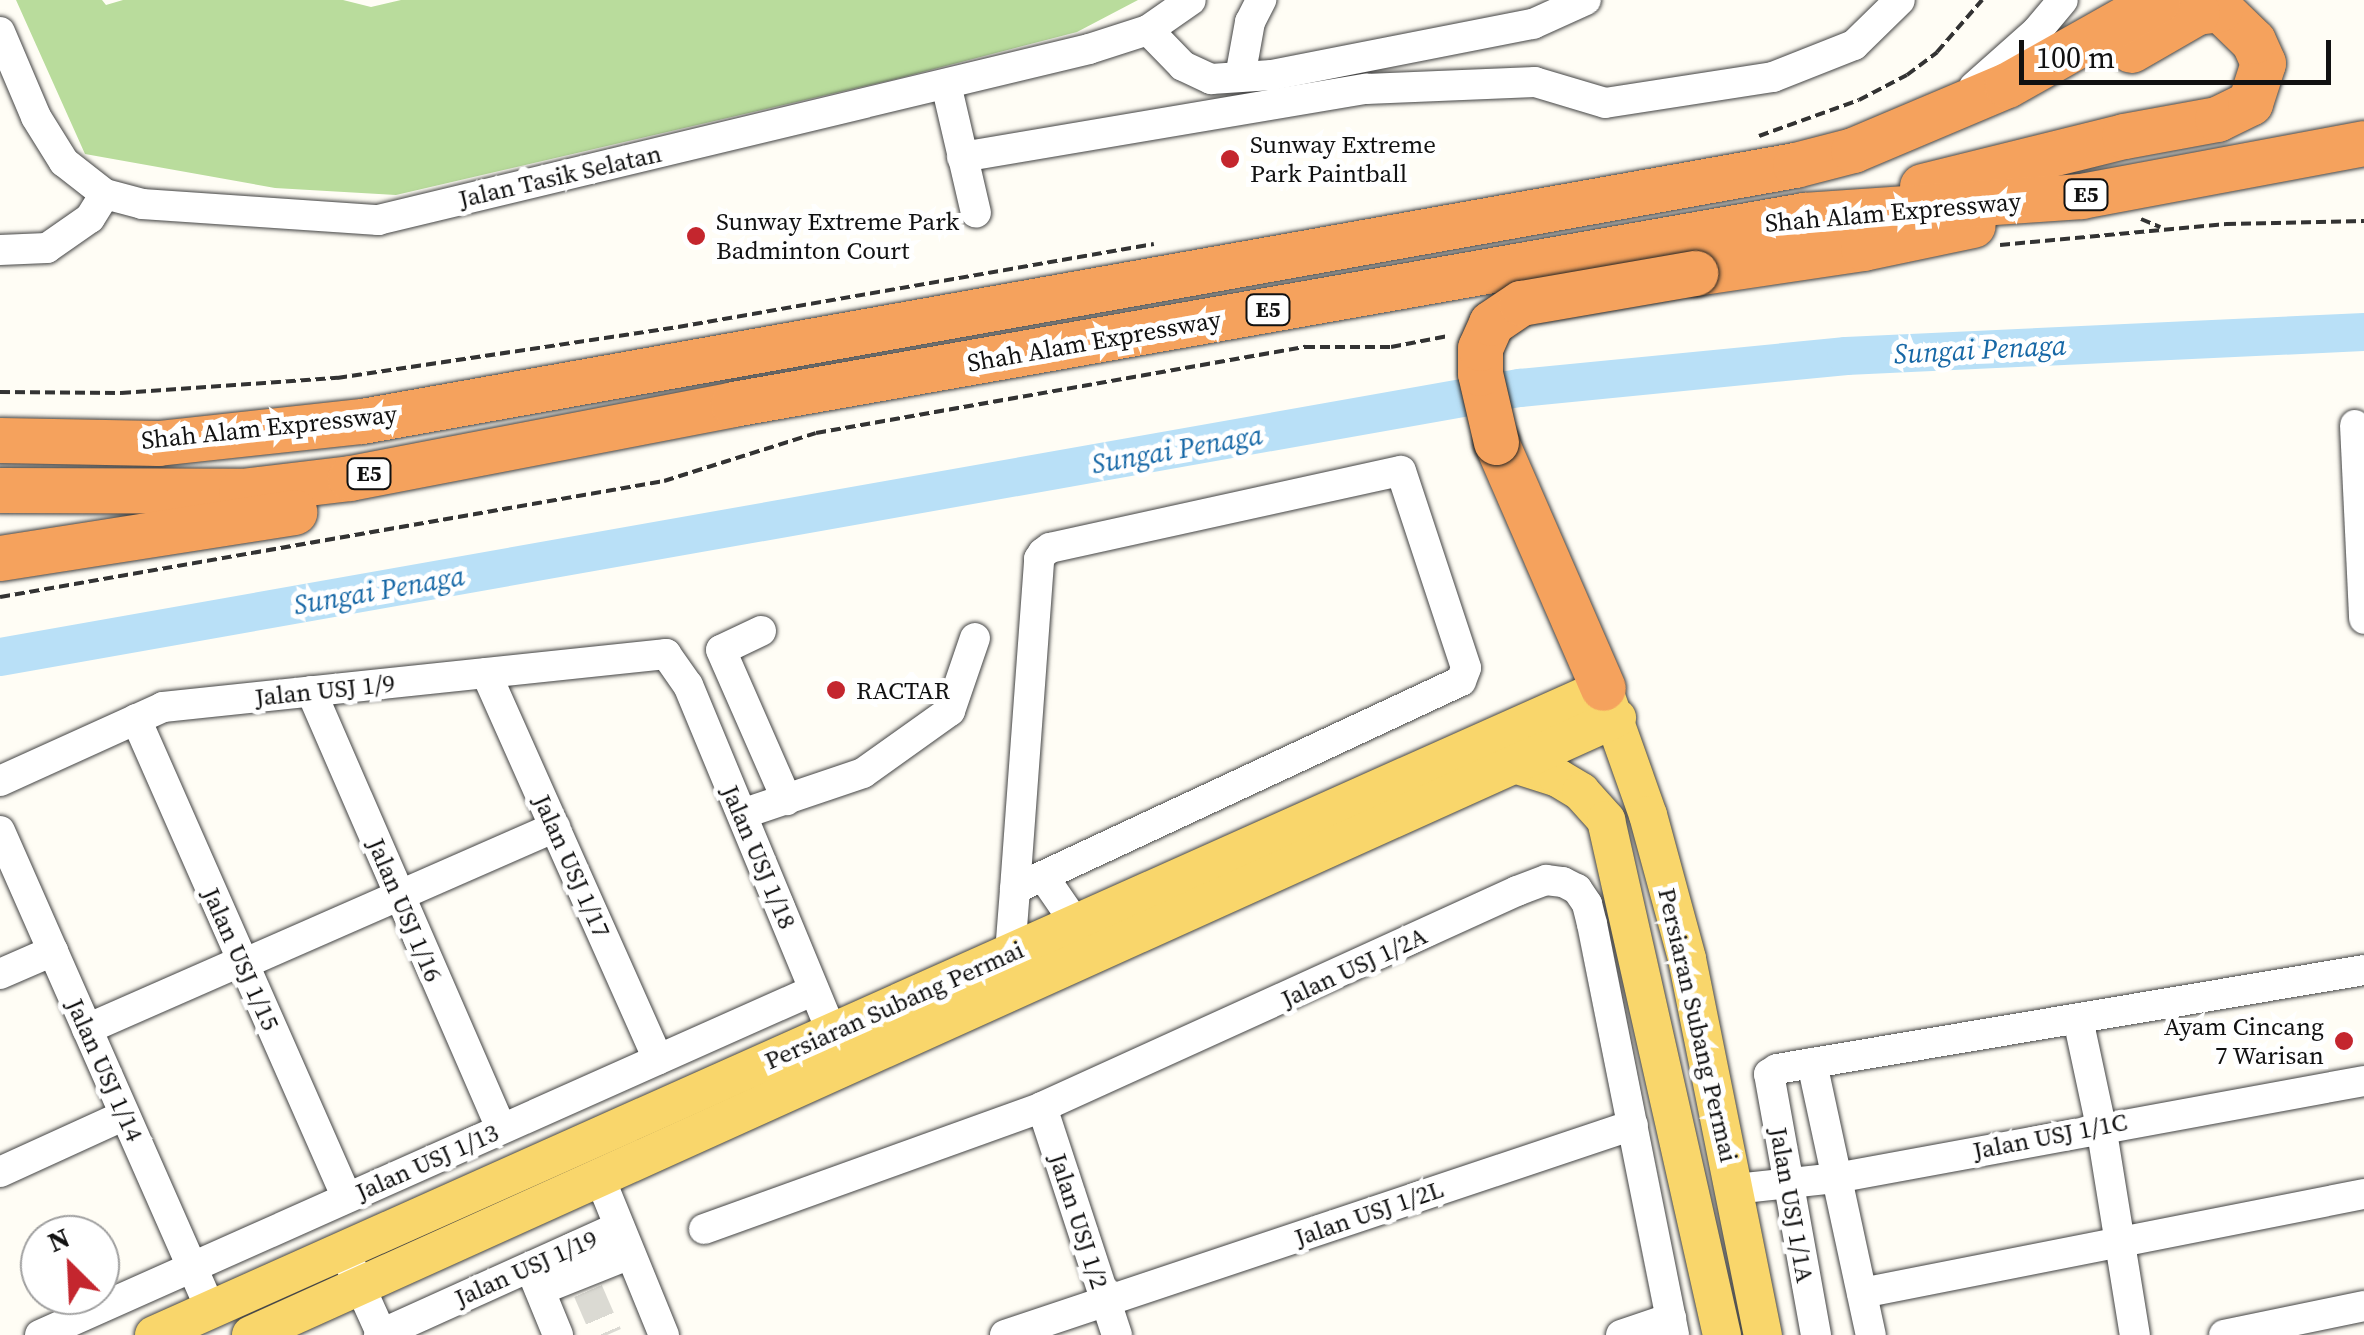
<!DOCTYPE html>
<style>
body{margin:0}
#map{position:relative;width:2364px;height:1335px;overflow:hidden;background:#fffdf5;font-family:"Source Serif 4",serif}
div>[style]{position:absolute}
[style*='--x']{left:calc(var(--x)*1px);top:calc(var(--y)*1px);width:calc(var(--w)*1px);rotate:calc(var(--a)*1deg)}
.forest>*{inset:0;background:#b9dc9c}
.river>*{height:38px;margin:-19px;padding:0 19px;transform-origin:19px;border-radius:19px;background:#b9e0f7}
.minor-tunnel>*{height:30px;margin-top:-15px;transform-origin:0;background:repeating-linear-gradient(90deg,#dbdad3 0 30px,transparent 0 45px)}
.path>*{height:4px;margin-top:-2px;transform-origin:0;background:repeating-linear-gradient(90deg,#333 0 10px,transparent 0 15px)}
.roads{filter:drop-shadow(0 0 2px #444) drop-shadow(0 0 2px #444)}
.minor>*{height:30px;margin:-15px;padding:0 15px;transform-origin:15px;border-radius:15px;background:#fff}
.major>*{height:38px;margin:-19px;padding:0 19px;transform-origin:19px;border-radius:19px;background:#f9d66b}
.highway>*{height:45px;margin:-22.5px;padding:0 22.5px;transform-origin:22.5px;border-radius:22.5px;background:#f5a25d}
.bridges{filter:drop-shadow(0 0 2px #222) drop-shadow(0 0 2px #222)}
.highway-bridge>*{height:45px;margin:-22.5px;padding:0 22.5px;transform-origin:22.5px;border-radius:22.5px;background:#f5a25d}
.dots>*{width:28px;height:28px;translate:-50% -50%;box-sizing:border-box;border:5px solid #fff;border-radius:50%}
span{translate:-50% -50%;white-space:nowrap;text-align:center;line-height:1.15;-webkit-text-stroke:10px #fff;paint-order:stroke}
.shield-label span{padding:2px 8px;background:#fff;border:2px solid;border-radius:8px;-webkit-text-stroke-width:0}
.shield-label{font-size:22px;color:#111;font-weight:700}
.poi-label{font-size:25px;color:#111}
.left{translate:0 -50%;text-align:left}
.right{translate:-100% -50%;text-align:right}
.street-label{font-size:25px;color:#111}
.water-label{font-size:28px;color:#1768a6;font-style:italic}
.north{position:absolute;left:20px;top:1215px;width:100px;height:100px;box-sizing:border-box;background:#fff;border:2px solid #a0a0a0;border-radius:50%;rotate:336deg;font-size:28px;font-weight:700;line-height:40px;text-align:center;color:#111}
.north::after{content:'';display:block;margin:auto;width:35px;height:45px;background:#c4262e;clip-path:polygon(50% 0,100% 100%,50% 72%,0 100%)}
.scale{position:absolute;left:2019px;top:40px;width:312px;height:45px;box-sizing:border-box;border:5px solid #111;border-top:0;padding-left:12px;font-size:30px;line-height:35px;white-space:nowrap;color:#111;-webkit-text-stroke:8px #fff;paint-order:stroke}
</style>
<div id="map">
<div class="forest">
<i style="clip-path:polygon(16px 0,102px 0,106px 5px,123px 0,343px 0,371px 7px,401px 0,1138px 0,1077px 32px,896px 79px,396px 195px,275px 188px,85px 154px)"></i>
</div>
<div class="river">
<i style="--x:0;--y:657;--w:1544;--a:-10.04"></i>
<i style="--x:1520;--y:388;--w:328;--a:-5.6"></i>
<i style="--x:1846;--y:356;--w:519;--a:-2.65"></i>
</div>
<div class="minor-tunnel">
<i style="--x:588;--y:1291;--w:48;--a:66.6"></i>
</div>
<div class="path">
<i style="--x:1759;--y:136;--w:106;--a:-19.8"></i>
<i style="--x:1859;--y:100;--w:54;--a:-27.5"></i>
<i style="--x:1907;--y:75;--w:38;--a:-37"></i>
<i style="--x:1937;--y:52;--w:69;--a:-49.1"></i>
<i style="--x:2141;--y:219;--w:21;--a:23"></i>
<i style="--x:2000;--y:245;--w:227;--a:-5.3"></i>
<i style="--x:2226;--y:224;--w:138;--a:-1.2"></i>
<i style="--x:0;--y:392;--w:121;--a:0.5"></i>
<i style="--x:121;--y:393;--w:217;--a:-4"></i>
<i style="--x:337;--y:378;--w:345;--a:-8.5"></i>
<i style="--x:678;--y:327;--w:483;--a:-9.9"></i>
<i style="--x:0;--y:597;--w:674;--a:-9.91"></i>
<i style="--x:664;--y:481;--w:159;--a:-17.5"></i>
<i style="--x:816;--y:433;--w:497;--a:-10"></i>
<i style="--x:1305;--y:347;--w:86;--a:0"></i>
<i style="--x:1391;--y:347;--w:58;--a:-10.9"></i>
</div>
<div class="roads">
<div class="minor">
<i style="--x:1148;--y:30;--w:50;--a:45.8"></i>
<i style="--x:1183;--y:66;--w:31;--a:25"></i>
<i style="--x:1211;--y:79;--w:61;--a:-3.8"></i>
<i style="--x:1272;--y:75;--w:266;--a:-11.1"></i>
<i style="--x:1533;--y:24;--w:58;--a:-24.4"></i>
<i style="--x:0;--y:32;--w:92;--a:67"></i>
<i style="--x:36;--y:117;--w:53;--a:58.1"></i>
<i style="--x:64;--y:162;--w:52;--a:38"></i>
<i style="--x:105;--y:194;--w:38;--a:15"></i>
<i style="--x:142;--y:204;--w:237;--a:3.9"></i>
<i style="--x:378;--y:220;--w:731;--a:-13.52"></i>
<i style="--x:1089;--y:49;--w:62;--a:-17.9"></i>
<i style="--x:1148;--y:30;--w:52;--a:-34.9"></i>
<i style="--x:1240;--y:77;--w:56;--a:-79.7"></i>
<i style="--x:1250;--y:22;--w:25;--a:-63"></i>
<i style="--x:946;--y:84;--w:132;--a:76.9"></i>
<i style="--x:1974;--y:87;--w:84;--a:-41.6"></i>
<i style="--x:2037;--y:31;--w:40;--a:-50"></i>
<i style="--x:962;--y:157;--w:410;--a:-9.6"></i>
<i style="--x:1366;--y:89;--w:169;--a:-2.4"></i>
<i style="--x:1535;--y:82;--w:73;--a:16.7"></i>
<i style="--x:1605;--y:103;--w:170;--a:-8.8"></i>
<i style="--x:1773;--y:77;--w:87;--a:-21.6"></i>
<i style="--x:1854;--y:45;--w:64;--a:-44.4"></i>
<i style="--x:0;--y:250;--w:47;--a:-2.4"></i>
<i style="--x:47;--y:248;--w:52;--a:-34.9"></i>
<i style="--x:90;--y:218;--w:28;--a:-58"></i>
<i style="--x:2355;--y:425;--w:194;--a:87.3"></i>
<i style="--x:761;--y:631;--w:44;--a:154.6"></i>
<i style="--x:721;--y:650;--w:164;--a:66.3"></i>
<i style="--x:486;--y:673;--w:423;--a:66"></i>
<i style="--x:311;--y:691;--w:477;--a:66.5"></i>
<i style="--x:136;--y:719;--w:523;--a:66.23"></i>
<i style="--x:0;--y:781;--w:179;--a:-24.4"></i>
<i style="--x:163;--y:707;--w:506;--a:-6.01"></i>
<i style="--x:666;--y:654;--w:38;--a:55"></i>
<i style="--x:688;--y:685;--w:394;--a:67.5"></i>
<i style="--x:742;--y:814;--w:128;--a:-18.7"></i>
<i style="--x:863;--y:773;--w:107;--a:-35.5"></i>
<i style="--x:950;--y:711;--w:77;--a:-71.1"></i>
<i style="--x:0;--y:831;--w:523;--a:66.23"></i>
<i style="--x:1043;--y:876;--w:58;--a:55.5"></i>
<i style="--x:1010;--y:953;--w:64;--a:-85.5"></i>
<i style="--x:1015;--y:889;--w:331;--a:-85.8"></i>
<i style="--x:1039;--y:559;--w:7;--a:-56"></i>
<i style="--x:1043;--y:553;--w:9;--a:-36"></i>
<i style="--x:1050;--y:548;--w:359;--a:-12.4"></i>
<i style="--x:1401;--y:471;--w:207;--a:71.7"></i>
<i style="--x:1466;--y:668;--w:14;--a:111"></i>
<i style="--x:1461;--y:681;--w:492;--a:155"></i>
<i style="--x:243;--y:964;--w:341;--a:-23.7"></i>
<i style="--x:0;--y:974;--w:58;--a:-23.5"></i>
<i style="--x:2078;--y:1019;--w:109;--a:77.9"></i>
<i style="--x:2101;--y:1126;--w:212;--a:80.8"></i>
<i style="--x:87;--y:1029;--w:169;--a:-23.7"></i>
<i style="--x:1812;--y:1063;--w:278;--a:77.8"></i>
<i style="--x:1042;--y:1107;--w:240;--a:71.8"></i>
<i style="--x:0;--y:1172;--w:137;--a:-24.5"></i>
<i style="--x:599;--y:1176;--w:172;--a:67.8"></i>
<i style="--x:1735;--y:1189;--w:102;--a:-6.2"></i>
<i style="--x:1836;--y:1178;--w:537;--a:-10.41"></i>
<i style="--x:704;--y:1229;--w:359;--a:-19.8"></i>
<i style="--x:1042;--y:1107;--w:522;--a:-24.45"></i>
<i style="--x:1517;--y:891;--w:31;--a:-21"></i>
<i style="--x:1546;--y:880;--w:17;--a:7"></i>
<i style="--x:1563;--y:882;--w:16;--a:27"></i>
<i style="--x:1577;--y:889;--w:18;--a:56"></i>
<i style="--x:1587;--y:904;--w:21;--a:76"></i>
<i style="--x:1592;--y:924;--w:419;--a:78.7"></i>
<i style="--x:344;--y:1251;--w:92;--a:65.7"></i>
<i style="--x:533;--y:1274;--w:66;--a:67.7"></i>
<i style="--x:540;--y:1290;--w:97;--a:-21.8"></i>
<i style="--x:1862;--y:1293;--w:512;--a:-11.16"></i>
<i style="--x:40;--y:1335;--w:847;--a:-24.02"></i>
<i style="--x:379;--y:1335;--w:262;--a:-24.3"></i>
<i style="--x:1005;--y:1335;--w:662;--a:-18.49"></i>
<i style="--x:1621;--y:1335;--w:53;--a:-18.8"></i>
<i style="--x:1816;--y:1335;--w:265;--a:-100.2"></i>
<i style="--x:1769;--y:1074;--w:9;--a:-32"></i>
<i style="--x:1777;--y:1069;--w:595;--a:-9.57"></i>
<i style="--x:2224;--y:1335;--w:143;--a:-11.7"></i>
</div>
<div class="major">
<i style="--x:1514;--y:764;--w:46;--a:17.7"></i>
<i style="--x:1558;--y:778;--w:27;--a:31"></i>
<i style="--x:1581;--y:792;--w:38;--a:48"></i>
<i style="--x:1606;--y:820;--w:528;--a:77.31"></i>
<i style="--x:154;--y:1335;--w:1587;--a:-24.06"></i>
<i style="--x:1603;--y:688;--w:135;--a:70.5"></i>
<i style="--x:1648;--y:815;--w:149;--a:74.8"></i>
<i style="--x:1687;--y:959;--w:384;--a:78.6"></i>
<i style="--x:251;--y:1335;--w:1499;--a:-24.31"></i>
</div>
<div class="highway">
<i style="--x:1922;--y:186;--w:208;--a:-13.9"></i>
<i style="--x:2124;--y:136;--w:95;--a:-10.4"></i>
<i style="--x:2217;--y:119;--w:37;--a:-26"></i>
<i style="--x:2250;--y:103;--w:42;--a:-72"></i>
<i style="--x:2263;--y:63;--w:24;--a:-114"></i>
<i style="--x:2253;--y:41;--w:46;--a:-135.9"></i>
<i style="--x:2220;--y:9;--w:23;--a:173"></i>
<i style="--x:2197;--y:12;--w:76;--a:150.1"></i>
<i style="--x:1695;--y:273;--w:170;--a:-8.5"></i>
<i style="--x:1863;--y:248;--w:112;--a:-11.8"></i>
<i style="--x:0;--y:440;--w:158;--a:1.1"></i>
<i style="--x:158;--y:443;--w:205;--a:-6.2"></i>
<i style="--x:362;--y:421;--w:1456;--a:-10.13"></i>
<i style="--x:1795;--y:165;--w:60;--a:-14.5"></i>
<i style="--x:1853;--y:150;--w:167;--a:-22.9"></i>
<i style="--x:2007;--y:85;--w:173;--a:-29.4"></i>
<i style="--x:1496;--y:442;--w:268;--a:66.5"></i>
<i style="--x:0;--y:490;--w:241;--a:0.2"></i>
<i style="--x:241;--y:491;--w:110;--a:-6.8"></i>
<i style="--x:350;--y:478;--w:390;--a:-10.9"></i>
<i style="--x:733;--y:404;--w:1088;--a:-10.01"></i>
<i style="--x:1804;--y:215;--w:278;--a:-3.9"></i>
<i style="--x:2081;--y:196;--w:288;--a:-10.6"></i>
<i style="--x:0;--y:558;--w:298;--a:-8.9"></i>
</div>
</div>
<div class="bridges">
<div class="highway-bridge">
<i style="--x:1496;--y:442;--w:71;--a:-103.1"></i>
<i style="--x:1480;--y:373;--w:25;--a:-90"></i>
<i style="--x:1480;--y:348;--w:27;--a:-66"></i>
<i style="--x:1491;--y:323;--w:36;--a:-34"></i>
<i style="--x:1521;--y:303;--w:177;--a:-9.8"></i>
</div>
</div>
<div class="dots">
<i style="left:1230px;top:159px;background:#c4262e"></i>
<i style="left:696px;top:236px;background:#c4262e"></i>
<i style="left:836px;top:690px;background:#c4262e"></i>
<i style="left:2344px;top:1041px;background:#c4262e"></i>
</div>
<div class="shield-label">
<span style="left:2086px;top:195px">E5</span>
<span style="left:1268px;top:310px">E5</span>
<span style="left:369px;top:474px">E5</span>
</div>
<div class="poi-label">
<span class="left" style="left:1250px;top:159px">Sunway Extreme<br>Park Paintball</span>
<span class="left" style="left:716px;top:236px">Sunway Extreme Park<br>Badminton Court</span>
<span class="left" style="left:856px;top:690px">RACTAR</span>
<span class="right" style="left:2324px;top:1041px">Ayam Cincang<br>7 Warisan</span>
</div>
<div class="street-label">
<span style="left:560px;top:176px;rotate:-13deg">Jalan Tasik Selatan</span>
<span style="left:1893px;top:212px;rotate:-5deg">Shah Alam Expressway</span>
<span style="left:1094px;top:341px;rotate:-10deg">Shah Alam Expressway</span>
<span style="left:269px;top:427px;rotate:-6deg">Shah Alam Expressway</span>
<span style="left:325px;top:690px;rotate:-6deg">Jalan USJ 1/9</span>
<span style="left:759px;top:857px;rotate:67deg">Jalan USJ 1/18</span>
<span style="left:572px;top:866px;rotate:66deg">Jalan USJ 1/17</span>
<span style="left:405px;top:910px;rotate:67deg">Jalan USJ 1/16</span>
<span style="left:241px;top:959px;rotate:66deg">Jalan USJ 1/15</span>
<span style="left:1354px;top:967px;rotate:-25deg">Jalan USJ 1/2A</span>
<span style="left:894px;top:1005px;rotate:-24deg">Persiaran Subang Permai</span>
<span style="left:1698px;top:1025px;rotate:77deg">Persiaran Subang Permai</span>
<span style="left:105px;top:1070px;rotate:66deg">Jalan USJ 1/14</span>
<span style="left:2050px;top:1136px;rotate:-11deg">Jalan USJ 1/1C</span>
<span style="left:427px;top:1162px;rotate:-24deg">Jalan USJ 1/13</span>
<span style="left:1792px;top:1205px;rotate:80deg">Jalan USJ 1/1A</span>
<span style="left:1369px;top:1213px;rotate:-19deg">Jalan USJ 1/2L</span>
<span style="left:1079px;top:1221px;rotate:72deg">Jalan USJ 1/2</span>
<span style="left:526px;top:1268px;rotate:-24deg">Jalan USJ 1/19</span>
</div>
<div class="water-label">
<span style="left:1980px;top:349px;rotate:-3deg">Sungai Penaga</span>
<span style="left:1177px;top:449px;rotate:-10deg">Sungai Penaga</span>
<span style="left:379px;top:590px;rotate:-10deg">Sungai Penaga</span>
</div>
<div class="north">N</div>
<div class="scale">100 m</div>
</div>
